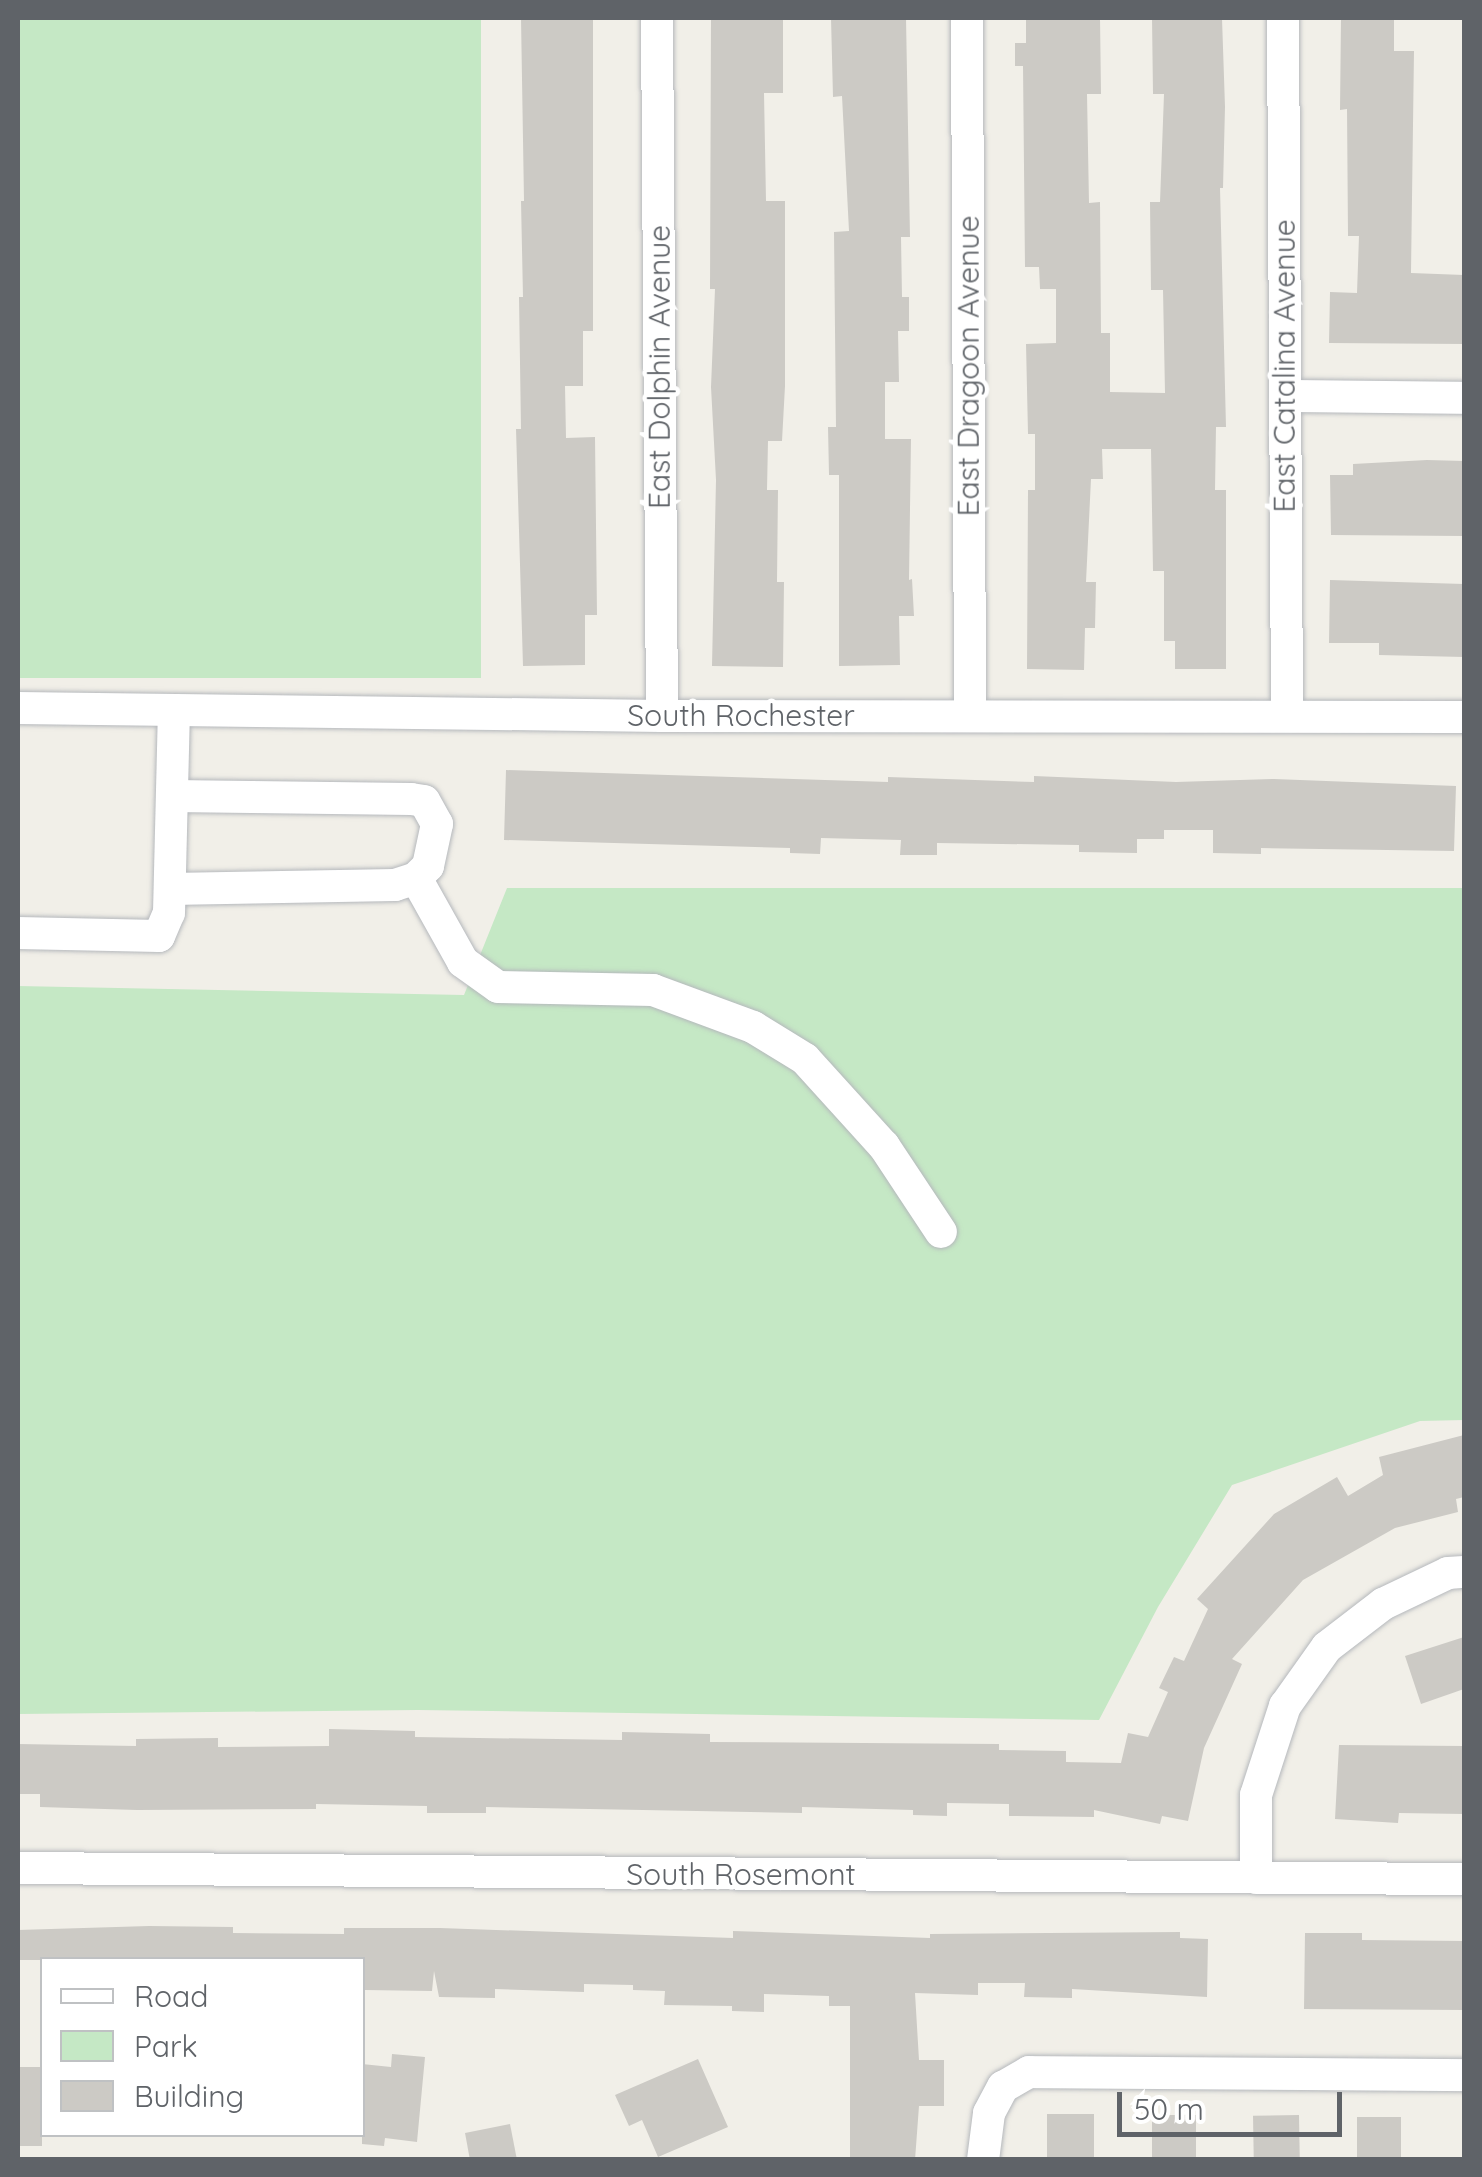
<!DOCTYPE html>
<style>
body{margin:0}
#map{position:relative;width:1482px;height:2177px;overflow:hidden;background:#f1efe8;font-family:Quicksand,sans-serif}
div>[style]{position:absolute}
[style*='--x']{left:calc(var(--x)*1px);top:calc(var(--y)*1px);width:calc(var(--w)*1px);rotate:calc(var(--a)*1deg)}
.green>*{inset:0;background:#c5e8c5;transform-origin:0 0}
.building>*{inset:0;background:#cccac5;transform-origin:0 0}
.roads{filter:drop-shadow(0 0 2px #b5b8bc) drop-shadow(0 0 2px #b5b8bc)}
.minor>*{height:32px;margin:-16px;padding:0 16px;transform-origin:16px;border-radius:16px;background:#fff}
span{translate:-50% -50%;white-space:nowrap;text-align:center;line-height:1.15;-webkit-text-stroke:9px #fff;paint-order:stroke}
.street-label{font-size:30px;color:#5f6368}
.frame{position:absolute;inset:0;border:20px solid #5f6368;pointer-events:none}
.legend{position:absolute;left:40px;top:1957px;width:325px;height:180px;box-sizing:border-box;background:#fff;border:2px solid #bfc1c3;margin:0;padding:12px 18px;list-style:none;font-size:30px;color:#5f6368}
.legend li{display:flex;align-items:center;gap:20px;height:50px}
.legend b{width:50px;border:2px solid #bfc1c3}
.scale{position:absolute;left:1117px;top:2092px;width:225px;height:45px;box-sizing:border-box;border:5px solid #5f6368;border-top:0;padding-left:12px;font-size:30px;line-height:35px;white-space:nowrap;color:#5f6368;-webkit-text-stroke:8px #fff;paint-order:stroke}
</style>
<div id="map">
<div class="green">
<i style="left:18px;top:18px;width:463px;height:660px"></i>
<i style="clip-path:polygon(507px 888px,1464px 888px,1464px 1420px,1420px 1421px,1232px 1485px,1158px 1607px,1099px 1720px,418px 1710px,18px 1714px,18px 986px,464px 995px)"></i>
</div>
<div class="building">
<i style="clip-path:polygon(521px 18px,593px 18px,593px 331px,583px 331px,583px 386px,565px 386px,566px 438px,595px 437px,597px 615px,585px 615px,585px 665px,523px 666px,516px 429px,521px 429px,519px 297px,523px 297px,521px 201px,524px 201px)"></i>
<i style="clip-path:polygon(711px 18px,783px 18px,783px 93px,764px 93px,766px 201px,785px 201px,785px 386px,782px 441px,768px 441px,767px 490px,778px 490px,777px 582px,784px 582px,783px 667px,712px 666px,716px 480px,711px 387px,715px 289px,710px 289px)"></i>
<i style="clip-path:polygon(831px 18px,906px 18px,910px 237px,901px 237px,902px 297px,909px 297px,909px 331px,898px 331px,899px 382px,885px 382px,885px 439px,911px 439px,909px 580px,912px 579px,914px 616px,899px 616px,900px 665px,839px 666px,839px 475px,829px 475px,828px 427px,836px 427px,834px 232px,849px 231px,842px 96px,833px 97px)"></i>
<i style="clip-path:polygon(1026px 18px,1100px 18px,1101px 94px,1087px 94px,1089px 203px,1100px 202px,1101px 333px,1110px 333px,1110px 392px,1165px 393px,1163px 290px,1151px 290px,1150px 202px,1160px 202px,1164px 94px,1153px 94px,1152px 18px,1222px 18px,1225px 107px,1223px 188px,1220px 188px,1226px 427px,1216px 427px,1215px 490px,1226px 490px,1226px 669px,1175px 669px,1175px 641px,1164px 641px,1164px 571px,1153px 571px,1151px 449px,1102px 449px,1103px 479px,1091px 479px,1086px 582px,1096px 582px,1095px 628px,1085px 628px,1084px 670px,1027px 669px,1028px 490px,1035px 490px,1035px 434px,1028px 434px,1026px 344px,1056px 343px,1056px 289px,1040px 289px,1039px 267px,1025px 267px,1023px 66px,1015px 66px,1015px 43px,1026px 43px)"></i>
<i style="clip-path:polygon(1341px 18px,1394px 18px,1394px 51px,1414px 51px,1411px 273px,1464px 275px,1464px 344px,1329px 343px,1330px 292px,1357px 293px,1359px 236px,1348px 236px,1347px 109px,1340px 110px)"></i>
<i style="clip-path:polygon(1427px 460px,1464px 461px,1464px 536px,1331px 535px,1330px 475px,1353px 475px,1353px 464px)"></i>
<i style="clip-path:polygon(1330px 580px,1464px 584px,1464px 657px,1379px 655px,1379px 643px,1329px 643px)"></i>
<i style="clip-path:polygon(506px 770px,888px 782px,888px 777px,1034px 782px,1034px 776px,1176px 782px,1274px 779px,1456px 786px,1454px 851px,1261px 848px,1261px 854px,1213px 853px,1213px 830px,1164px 830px,1164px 839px,1137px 839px,1137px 853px,1079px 852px,1079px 845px,937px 843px,937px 855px,900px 855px,901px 840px,821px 838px,820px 854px,790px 853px,790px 848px,504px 840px)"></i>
<i style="clip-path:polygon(1464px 1435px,1464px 1497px,1456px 1499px,1458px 1512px,1395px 1528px,1303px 1580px,1232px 1659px,1242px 1664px,1204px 1748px,1188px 1821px,1162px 1816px,1160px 1824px,1094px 1810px,1094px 1817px,1009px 1816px,1009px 1804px,947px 1803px,947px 1816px,913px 1815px,913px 1810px,802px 1807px,802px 1813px,486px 1807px,486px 1813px,427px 1813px,427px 1806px,316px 1804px,316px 1809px,137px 1810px,40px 1807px,40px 1794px,18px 1794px,18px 1744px,136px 1746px,136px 1739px,218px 1738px,218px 1747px,329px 1746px,329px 1729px,415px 1731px,415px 1737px,622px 1740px,622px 1732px,710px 1734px,710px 1742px,999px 1744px,999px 1750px,1066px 1751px,1066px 1762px,1121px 1763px,1128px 1733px,1148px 1737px,1168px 1692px,1159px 1688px,1174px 1657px,1184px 1661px,1208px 1609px,1197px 1599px,1274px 1514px,1337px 1477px,1348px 1496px,1383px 1475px,1379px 1457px)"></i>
<i style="clip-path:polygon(1464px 1637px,1464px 1689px,1421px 1704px,1405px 1656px)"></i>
<i style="clip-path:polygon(1339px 1745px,1464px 1746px,1464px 1814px,1399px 1813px,1398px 1823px,1335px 1819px)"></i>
<i style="clip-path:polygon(149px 1926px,233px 1927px,233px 1933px,344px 1934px,344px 1928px,440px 1928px,733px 1938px,733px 1931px,930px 1938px,930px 1934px,1180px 1932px,1180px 1938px,1208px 1939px,1207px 1997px,1072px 1989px,1072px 1998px,1024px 1997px,1025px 1983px,978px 1983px,978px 1995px,915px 1993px,919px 2060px,944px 2060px,944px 2106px,919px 2106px,915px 2160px,850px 2160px,850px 2006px,829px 2006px,829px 1996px,764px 1994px,764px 2012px,732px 2011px,732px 2006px,664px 2005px,665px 1991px,633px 1990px,633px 1985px,584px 1984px,584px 1992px,495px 1989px,495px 1998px,439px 1997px,434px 1971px,432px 1991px,365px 1990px,362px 1960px,18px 1960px,18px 1930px)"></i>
<i style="clip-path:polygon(1305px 1933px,1362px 1933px,1362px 1940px,1464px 1941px,1464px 2010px,1304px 2009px)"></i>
<i style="clip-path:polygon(392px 2054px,425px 2057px,417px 2142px,385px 2138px,384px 2146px,362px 2144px,362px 2064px,391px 2067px)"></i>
<i style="clip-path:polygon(698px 2059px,728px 2127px,658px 2157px,642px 2120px,629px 2126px,615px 2095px)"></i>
<i style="left:18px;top:2067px;width:24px;height:79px"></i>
<i style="left:1047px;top:2114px;width:47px;height:46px"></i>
<i style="left:1152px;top:2115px;width:44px;height:45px"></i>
<i style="left:1299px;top:2115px;width:45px;height:46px;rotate:89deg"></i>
<i style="left:1357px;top:2117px;width:44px;height:43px"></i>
<i style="clip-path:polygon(510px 2124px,517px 2160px,470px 2160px,465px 2133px)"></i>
</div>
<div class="roads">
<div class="minor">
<i style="--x:657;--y:18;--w:698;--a:89.59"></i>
<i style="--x:967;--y:18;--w:697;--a:89.75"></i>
<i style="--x:1283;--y:18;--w:697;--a:89.67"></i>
<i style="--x:1285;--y:396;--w:179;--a:0.6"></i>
<i style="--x:18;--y:708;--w:644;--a:0.71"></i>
<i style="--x:662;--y:716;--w:802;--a:0.07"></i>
<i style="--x:416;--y:878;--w:96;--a:60.8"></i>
<i style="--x:463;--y:962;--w:43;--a:35.5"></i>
<i style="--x:498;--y:987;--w:155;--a:1.1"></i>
<i style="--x:653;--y:990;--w:107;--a:20.3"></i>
<i style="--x:753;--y:1027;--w:61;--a:31.6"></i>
<i style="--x:805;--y:1059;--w:118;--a:47.8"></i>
<i style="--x:884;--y:1146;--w:103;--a:56.5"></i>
<i style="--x:170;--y:889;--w:225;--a:-1"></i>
<i style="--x:395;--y:885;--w:22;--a:-18"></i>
<i style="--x:416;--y:878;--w:17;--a:-45"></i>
<i style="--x:428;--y:866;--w:43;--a:-77.9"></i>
<i style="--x:437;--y:824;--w:26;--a:-119"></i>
<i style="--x:424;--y:801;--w:13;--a:-171"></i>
<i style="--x:411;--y:799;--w:239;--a:-179.3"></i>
<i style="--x:18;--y:933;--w:141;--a:1.2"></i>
<i style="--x:159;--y:936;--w:25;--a:-67"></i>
<i style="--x:169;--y:913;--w:203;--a:-88.6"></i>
<i style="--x:18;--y:1868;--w:1446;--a:0.44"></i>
<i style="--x:1256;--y:1878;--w:83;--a:-90"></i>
<i style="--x:1256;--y:1795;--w:94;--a:-72"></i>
<i style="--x:1285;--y:1706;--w:72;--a:-54.6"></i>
<i style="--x:1327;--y:1647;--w:71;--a:-37.5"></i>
<i style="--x:1383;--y:1604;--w:72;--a:-25.5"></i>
<i style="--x:1448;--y:1573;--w:16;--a:-4"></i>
<i style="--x:983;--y:2160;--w:47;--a:-82.7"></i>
<i style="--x:989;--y:2113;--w:30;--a:-62"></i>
<i style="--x:1003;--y:2087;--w:30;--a:-30"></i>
<i style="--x:1029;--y:2072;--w:435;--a:0.4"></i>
</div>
</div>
<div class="street-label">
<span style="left:968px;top:366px;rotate:-90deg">East Dragoon Avenue</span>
<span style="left:1284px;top:366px;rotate:-90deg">East Catalina Avenue</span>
<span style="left:659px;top:367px;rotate:-90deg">East Dolphin Avenue</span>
<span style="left:741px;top:715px">South Rochester</span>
<span style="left:741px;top:1874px">South Rosemont</span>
</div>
<div class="frame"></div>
<ul class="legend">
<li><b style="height:12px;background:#fff"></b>Road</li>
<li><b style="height:28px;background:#c5e8c5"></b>Park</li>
<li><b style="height:28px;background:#cccac5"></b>Building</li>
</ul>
<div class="scale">50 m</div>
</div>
